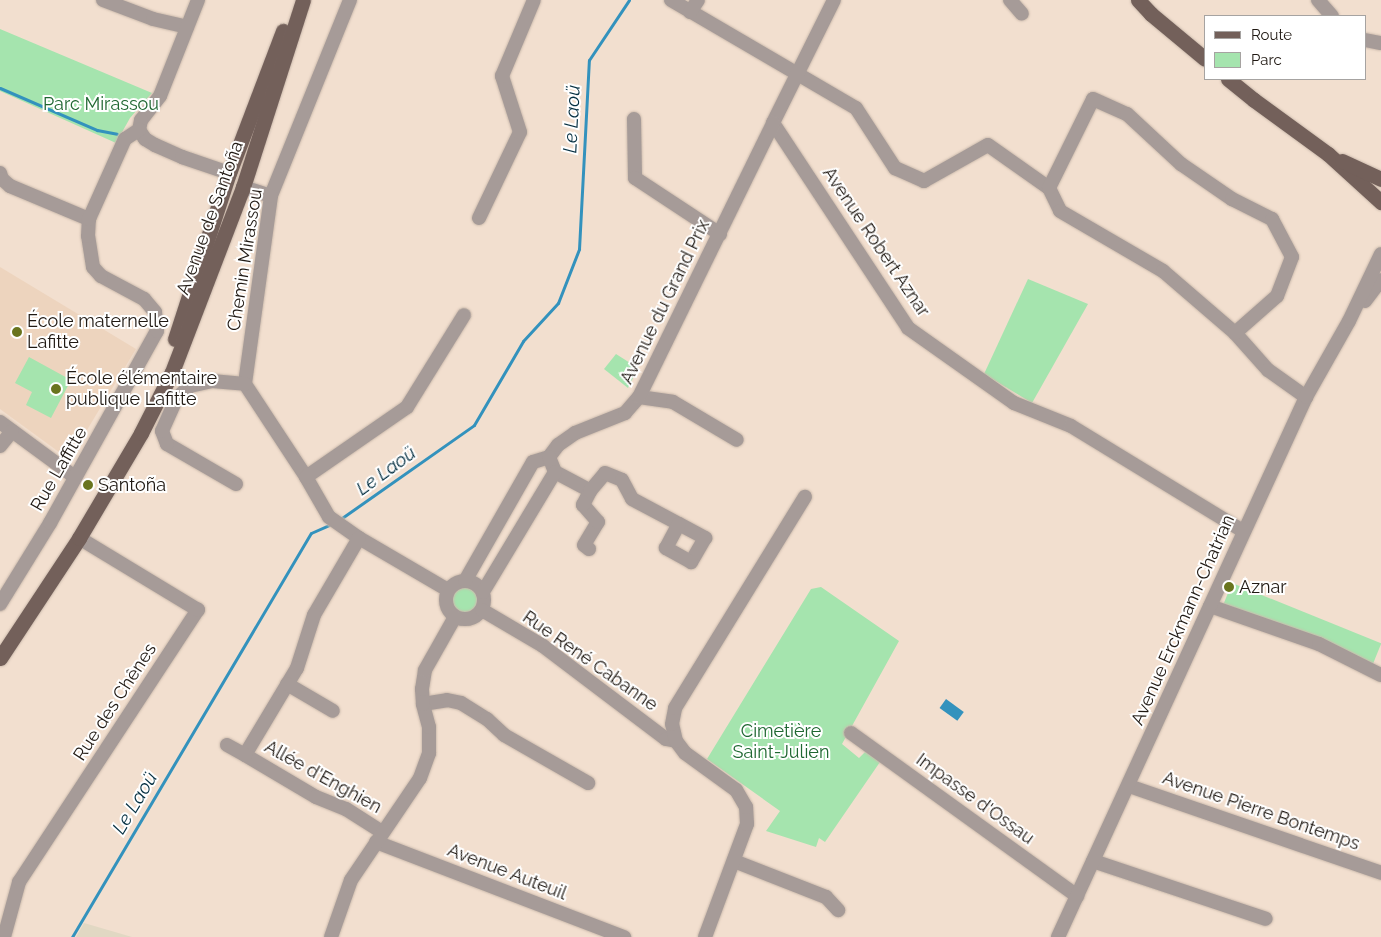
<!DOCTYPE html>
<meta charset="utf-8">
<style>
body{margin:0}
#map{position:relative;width:1381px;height:937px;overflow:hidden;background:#f2dfcf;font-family:Raleway,sans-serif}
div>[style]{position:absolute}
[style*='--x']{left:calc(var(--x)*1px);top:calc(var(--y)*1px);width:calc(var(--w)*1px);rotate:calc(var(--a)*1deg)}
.commercial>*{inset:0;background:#e1d8c3}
.built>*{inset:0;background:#edd4be}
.green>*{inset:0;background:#a5e4ae;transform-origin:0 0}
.round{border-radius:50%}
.water>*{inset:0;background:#3392bd;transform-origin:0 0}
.stream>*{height:3px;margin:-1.5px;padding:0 1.5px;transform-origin:1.5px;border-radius:1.5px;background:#3392bd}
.roads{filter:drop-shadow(0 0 1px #ccbbad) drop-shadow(0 0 1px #ccbbad)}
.minor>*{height:14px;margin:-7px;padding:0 7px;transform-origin:7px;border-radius:7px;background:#a69b98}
.minor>.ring{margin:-7px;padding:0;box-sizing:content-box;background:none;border:14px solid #a69b98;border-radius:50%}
.major>*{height:15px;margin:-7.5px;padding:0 7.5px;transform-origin:7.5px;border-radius:7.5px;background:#73605a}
.dots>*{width:14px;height:14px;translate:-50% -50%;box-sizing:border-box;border:2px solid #fff;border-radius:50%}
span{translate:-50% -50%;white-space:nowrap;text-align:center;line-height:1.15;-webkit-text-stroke:4px #fff;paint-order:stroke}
.park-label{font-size:18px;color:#1f6731}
.street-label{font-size:18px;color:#201913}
.poi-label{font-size:18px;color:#201913}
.left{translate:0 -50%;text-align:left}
.water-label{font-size:19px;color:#032e40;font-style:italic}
.legend{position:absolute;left:1204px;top:15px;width:162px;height:65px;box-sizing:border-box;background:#fff;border:1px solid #a6a3a1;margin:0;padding:6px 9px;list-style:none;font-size:15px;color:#201913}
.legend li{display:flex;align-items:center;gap:10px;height:25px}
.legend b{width:25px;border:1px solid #a6a3a1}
</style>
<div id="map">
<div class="commercial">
<i style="clip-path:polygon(84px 923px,132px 937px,76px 937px)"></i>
</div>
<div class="built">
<i style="clip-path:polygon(0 267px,136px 349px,73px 453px,63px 455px,0 409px)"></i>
</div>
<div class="green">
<i style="clip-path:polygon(0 29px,152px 93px,130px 118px,116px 143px,0 91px)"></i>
<i style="clip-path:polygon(1028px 279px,1088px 304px,1032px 403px,984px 374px)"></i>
<i style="clip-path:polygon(616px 354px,638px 368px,628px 388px,604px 369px)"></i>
<i style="clip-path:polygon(29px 357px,71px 380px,51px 418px,26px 405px,32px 392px,15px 383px)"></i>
<i style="left:1232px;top:583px;width:161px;height:25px;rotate:22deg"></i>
<i style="clip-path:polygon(821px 587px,899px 641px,842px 744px,859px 758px,866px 751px,880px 762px,825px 842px,819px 838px,816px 847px,766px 831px,780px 811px,707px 759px,811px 589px)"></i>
<i class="round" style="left:452px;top:587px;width:28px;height:28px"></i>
</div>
<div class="water">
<i style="left:946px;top:699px;width:22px;height:11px;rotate:36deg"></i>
</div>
<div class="stream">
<i style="--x:0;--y:88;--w:106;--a:23.4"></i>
<i style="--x:97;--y:130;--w:20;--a:11"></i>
<i style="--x:339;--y:520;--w:165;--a:-35.1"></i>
<i style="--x:474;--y:425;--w:97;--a:-59.7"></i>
<i style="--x:523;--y:341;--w:52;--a:-47.4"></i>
<i style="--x:558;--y:303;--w:58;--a:-68.7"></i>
<i style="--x:579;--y:249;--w:189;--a:-87"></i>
<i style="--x:589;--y:60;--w:72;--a:-56.3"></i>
<i style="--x:72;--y:937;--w:469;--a:-59.4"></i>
<i style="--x:311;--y:533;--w:22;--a:-24"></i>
</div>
<div class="roads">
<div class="minor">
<i style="--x:103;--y:0;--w:53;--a:20.8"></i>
<i style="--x:153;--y:19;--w:35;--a:13"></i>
<i style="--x:198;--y:0;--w:103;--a:111.6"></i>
<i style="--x:160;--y:96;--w:31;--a:128"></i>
<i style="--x:141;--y:120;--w:10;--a:101"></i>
<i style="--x:139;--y:130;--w:11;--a:56"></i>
<i style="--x:145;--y:139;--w:12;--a:31"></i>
<i style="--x:155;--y:145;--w:30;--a:24"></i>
<i style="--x:182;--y:157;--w:50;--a:18.8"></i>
<i style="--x:350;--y:0;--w:211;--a:112"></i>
<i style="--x:271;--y:196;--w:190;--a:97.9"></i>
<i style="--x:245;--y:384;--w:111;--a:56.7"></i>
<i style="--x:306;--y:477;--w:46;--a:60.1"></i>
<i style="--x:329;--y:517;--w:37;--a:35"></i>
<i style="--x:359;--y:538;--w:103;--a:30.3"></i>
<i style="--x:671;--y:0;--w:214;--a:30.3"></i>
<i style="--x:856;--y:108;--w:72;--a:57"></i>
<i style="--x:895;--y:168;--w:32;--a:24"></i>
<i style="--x:924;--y:181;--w:73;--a:-29.4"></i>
<i style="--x:988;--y:145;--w:75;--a:35.2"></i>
<i style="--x:1049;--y:188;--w:25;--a:64"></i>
<i style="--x:1060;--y:211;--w:119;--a:30.2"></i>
<i style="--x:1163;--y:271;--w:95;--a:40.7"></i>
<i style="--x:1235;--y:333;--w:50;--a:48.3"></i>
<i style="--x:1268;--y:370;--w:47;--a:35.4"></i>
<i style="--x:834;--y:0;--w:137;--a:116.4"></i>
<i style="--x:773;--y:123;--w:245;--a:56.6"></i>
<i style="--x:908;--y:328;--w:130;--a:35.3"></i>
<i style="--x:1014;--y:403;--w:61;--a:22"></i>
<i style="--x:1071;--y:426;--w:202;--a:31.4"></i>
<i style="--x:1010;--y:0;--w:18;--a:49"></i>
<i style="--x:1318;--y:0;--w:21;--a:49"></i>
<i style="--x:690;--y:12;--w:14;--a:-56"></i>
<i style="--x:1365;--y:40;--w:16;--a:11"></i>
<i style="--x:634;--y:119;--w:59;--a:89"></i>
<i style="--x:635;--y:178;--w:102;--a:33.4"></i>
<i style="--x:0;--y:173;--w:6;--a:72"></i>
<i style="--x:2;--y:179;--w:11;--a:41"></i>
<i style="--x:10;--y:186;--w:86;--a:22.7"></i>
<i style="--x:243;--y:187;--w:29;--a:18"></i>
<i style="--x:1049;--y:188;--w:99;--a:-63.7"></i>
<i style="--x:1093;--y:99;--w:37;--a:24"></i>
<i style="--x:1127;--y:114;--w:74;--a:42.8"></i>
<i style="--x:1181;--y:164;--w:62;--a:34.5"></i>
<i style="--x:1232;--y:199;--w:45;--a:26.6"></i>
<i style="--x:1272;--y:219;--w:43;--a:62.2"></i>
<i style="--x:1292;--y:257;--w:42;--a:111"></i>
<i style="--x:1277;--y:296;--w:56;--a:138.6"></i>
<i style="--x:479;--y:218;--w:95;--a:-64.5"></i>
<i style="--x:520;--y:132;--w:59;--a:-107.8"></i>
<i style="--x:502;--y:76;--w:82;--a:-67.2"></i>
<i style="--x:1365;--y:301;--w:26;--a:-53"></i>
<i style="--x:639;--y:397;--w:34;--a:8"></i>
<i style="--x:673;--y:402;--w:74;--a:30.7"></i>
<i style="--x:0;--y:422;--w:93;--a:36.3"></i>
<i style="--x:0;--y:446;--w:19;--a:-51"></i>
<i style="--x:549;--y:457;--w:15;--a:-53"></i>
<i style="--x:558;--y:445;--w:21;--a:-35"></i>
<i style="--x:575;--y:433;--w:54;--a:-21.8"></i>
<i style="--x:625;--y:413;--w:21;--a:-49"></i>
<i style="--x:639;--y:397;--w:305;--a:-63.9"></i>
<i style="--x:555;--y:472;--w:40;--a:28"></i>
<i style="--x:306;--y:477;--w:123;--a:-34.7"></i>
<i style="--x:407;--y:407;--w:108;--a:-58.2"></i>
<i style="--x:236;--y:484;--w:80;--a:-149.9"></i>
<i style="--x:167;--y:444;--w:14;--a:-111"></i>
<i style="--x:162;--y:431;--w:36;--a:-66"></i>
<i style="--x:177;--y:398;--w:18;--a:-43"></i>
<i style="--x:190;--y:386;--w:23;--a:-13"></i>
<i style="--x:212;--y:381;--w:33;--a:5"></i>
<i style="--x:359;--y:538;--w:89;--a:120.3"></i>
<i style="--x:314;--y:615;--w:56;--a:107.8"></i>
<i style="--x:297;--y:668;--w:101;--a:120.9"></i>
<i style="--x:245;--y:755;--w:82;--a:30.6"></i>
<i style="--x:316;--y:797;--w:32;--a:22"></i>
<i style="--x:346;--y:809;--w:43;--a:32.6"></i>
<i style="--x:589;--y:549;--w:6;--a:-141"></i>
<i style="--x:584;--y:545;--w:27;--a:-59"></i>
<i style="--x:598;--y:522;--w:23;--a:-131"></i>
<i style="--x:583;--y:505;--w:16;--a:-63"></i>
<i style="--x:590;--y:491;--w:23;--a:-50"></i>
<i style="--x:605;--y:473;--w:18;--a:22"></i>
<i style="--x:622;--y:480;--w:21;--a:62"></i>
<i style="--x:632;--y:499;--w:53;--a:28"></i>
<i style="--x:679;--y:524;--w:30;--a:28"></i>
<i style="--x:705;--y:538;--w:28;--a:120"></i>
<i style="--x:691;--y:562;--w:29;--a:-151"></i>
<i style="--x:666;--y:548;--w:27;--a:-62"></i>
<i class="ring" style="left:446px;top:581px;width:24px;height:24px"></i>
<i style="--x:465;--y:581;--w:137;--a:-60.3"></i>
<i style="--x:533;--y:462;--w:17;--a:-17"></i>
<i style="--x:549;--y:457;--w:16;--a:68"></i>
<i style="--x:555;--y:472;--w:140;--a:121"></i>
<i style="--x:0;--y:604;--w:95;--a:-58.3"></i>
<i style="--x:50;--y:523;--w:220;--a:-60.9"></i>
<i style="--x:157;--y:331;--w:19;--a:-96"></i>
<i style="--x:155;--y:312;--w:17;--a:-130"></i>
<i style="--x:144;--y:299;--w:49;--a:-151.9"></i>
<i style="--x:101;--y:276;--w:12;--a:-132"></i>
<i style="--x:93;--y:267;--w:31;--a:-99"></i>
<i style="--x:88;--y:236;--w:17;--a:-87"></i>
<i style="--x:89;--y:219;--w:88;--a:-65.8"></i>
<i style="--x:125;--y:139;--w:17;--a:-33"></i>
<i style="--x:1210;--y:606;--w:115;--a:19.2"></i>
<i style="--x:1319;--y:644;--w:69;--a:26.6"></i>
<i style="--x:482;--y:610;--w:71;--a:30.5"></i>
<i style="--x:543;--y:646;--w:154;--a:37.1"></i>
<i style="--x:666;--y:739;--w:10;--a:11"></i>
<i style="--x:287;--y:684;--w:53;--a:30.4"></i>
<i style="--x:423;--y:704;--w:24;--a:-9"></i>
<i style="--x:447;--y:700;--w:14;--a:12"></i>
<i style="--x:461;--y:703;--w:31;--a:32"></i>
<i style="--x:487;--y:719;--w:23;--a:43"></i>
<i style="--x:504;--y:735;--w:97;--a:29.7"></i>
<i style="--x:851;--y:733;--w:279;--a:35.8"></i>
<i style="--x:227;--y:745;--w:21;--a:29"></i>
<i style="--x:1129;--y:786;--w:267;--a:19"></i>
<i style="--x:376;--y:842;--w:266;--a:21"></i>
<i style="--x:734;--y:861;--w:99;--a:21.4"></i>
<i style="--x:826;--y:897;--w:18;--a:47"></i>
<i style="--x:1093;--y:861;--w:182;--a:18.5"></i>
<i style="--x:4;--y:937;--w:57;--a:-74.7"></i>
<i style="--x:19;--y:882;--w:326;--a:-56.7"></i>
<i style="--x:198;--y:610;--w:139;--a:-148.8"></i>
<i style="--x:331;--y:937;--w:60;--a:-70.7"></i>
<i style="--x:351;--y:880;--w:123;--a:-55.9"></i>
<i style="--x:420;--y:778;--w:27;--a:-70"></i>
<i style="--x:429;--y:753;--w:26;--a:-90"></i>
<i style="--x:429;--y:727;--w:24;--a:-105"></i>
<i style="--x:423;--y:704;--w:15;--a:-94"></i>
<i style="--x:422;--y:689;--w:19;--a:-81"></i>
<i style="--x:425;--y:670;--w:61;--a:-60.5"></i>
<i style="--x:705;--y:937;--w:121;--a:-69.6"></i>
<i style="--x:747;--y:824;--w:17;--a:-93"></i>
<i style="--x:746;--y:807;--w:20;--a:-120"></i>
<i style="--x:736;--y:790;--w:63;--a:-144"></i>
<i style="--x:685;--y:753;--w:15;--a:-127"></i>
<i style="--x:676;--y:741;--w:17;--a:-103"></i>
<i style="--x:672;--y:724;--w:16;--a:-79"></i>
<i style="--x:675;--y:708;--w:248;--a:-58.4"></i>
<i style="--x:1058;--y:937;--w:594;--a:-65.33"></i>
<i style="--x:1306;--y:397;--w:87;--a:-60.5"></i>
<i style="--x:1349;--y:321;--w:74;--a:-64.5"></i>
</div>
<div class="major">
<i style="--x:1138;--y:0;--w:19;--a:47"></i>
<i style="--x:1151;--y:14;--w:70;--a:39.8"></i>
<i style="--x:1228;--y:79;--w:33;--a:39"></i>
<i style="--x:1254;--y:100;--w:92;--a:36.1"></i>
<i style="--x:1328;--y:154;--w:72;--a:42.2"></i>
<i style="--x:1342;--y:161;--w:43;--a:24.8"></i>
<i style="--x:175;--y:339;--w:175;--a:-72"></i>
<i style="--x:229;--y:173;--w:152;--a:-69.2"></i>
<i style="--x:0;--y:658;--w:144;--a:-56.6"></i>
<i style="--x:79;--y:538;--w:122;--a:-59.4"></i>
<i style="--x:141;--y:433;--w:68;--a:-63.1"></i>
<i style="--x:172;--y:372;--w:198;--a:-69"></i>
<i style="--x:243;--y:187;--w:196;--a:-72.2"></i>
</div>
</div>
<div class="dots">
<i style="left:17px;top:332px;background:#69741e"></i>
<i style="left:56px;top:389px;background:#69741e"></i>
<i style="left:88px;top:485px;background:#69741e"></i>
<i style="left:1229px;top:587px;background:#69741e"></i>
</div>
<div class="park-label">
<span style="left:101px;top:104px">Parc Mirassou</span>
<span style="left:781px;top:742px">Cimetière<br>Saint-Julien</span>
</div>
<div class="street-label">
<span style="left:210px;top:218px;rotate:-70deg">Avenue de Santoña</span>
<span style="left:876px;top:242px;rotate:56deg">Avenue Robert Aznar</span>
<span style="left:245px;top:260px;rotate:-81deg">Chemin Mirassou</span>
<span style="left:665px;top:302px;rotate:-64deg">Avenue du Grand Prix</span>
<span style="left:59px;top:469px;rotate:-60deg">Rue Laffitte</span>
<span style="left:1183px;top:620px;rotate:-66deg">Avenue Erckmann-Chatrian</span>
<span style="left:590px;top:661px;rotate:35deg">Rue René Cabanne</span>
<span style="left:115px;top:702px;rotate:-57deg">Rue des Chênes</span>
<span style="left:323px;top:777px;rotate:29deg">Allée d'Enghien</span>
<span style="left:975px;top:799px;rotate:36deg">Impasse d'Ossau</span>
<span style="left:1261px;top:811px;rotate:19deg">Avenue Pierre Bontemps</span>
<span style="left:507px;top:872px;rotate:21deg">Avenue Auteuil</span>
</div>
<div class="poi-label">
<span class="left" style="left:27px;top:332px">École maternelle<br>Lafitte</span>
<span class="left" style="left:66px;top:389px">École élémentaire<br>publique Lafitte</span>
<span class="left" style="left:98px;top:485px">Santoña</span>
<span class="left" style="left:1239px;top:587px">Aznar</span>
</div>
<div class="water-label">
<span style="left:572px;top:119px;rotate:-87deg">Le Laoü</span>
<span style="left:386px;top:471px;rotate:-36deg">Le Laoü</span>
<span style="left:135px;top:803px;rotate:-59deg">Le Laoü</span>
</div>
<ul class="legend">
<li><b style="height:6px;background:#73605a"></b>Route</li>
<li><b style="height:14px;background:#a5e4ae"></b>Parc</li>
</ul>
</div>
